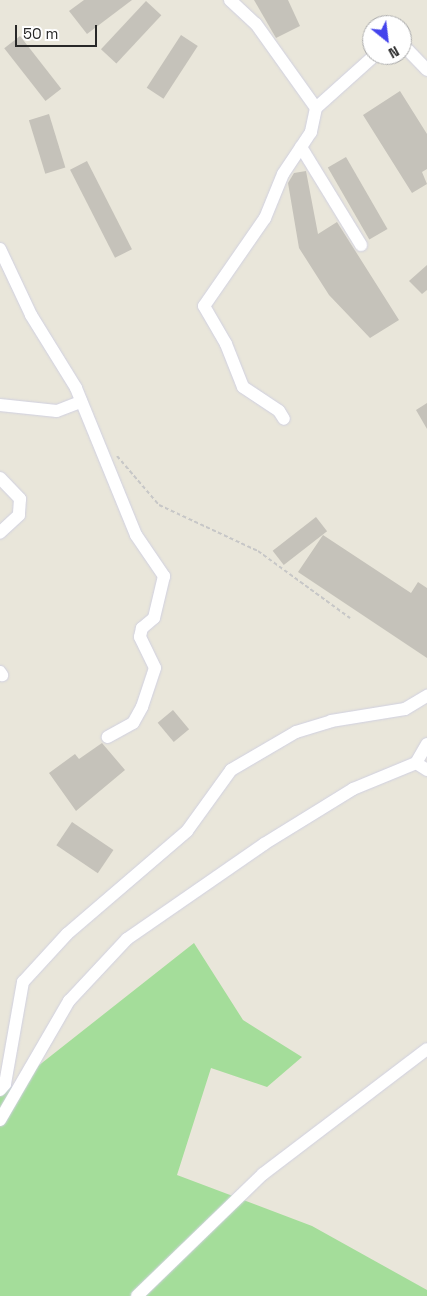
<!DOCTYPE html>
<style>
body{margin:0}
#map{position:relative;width:427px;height:1296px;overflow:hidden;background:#e9e6da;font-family:"Space Grotesk",sans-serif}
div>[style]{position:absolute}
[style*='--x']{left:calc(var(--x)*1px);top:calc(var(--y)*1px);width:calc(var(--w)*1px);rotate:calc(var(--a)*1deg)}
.green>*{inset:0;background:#a4dd9a}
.building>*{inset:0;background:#c5c2ba;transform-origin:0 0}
.path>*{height:2px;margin-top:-1px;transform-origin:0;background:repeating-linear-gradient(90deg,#c7c7c7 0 4px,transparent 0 6.5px)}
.roads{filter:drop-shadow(0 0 1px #d0d0e0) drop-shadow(0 0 1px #d0d0e0)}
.minor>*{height:12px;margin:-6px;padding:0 6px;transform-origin:6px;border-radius:6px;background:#fff}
span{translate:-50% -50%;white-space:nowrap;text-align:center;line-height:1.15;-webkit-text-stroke:4px #fff;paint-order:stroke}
.north{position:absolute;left:362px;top:15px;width:50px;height:50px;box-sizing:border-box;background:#fff;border:1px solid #a9a9a9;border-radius:50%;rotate:151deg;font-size:14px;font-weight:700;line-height:20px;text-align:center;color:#282828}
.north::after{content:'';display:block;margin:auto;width:18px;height:22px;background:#4444ec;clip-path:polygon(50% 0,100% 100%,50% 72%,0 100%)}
.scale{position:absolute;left:15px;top:25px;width:82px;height:22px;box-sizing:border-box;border:2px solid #282828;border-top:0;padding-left:6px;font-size:15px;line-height:18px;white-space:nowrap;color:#282828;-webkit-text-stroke:4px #fff;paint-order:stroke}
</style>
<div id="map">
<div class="green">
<i style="clip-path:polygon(194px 943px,243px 1020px,302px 1057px,267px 1087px,211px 1068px,177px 1175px,312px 1226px,427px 1290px,427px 1296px,0 1296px,0 1096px)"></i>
</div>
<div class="building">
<i style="clip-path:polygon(84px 0,132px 0,87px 34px,69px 11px)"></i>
<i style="clip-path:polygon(254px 0,288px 0,300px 26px,276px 38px)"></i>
<i style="left:146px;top:1px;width:21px;height:66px;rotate:43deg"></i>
<i style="left:181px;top:35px;width:20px;height:63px;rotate:33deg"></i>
<i style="left:20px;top:36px;width:67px;height:20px;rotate:52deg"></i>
<i style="clip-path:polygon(400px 91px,427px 134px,427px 169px,422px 172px,427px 184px,412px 193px,363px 115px)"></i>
<i style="left:49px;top:114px;width:56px;height:21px;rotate:73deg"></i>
<i style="left:346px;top:157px;width:83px;height:21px;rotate:60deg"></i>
<i style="left:87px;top:161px;width:99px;height:19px;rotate:63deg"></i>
<i style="clip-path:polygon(306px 171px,318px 234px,337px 222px,399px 320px,370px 338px,329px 295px,299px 248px,288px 183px,294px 173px)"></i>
<i style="clip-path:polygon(427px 265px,427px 290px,422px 294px,409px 281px)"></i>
<i style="clip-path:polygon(427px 403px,427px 429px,416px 410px)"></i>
<i style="left:316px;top:517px;width:18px;height:55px;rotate:52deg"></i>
<i style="clip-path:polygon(323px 535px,411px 593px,418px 582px,427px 588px,427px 658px,298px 572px)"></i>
<i style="left:173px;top:710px;width:25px;height:20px;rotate:50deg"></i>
<i style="clip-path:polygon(102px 743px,125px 770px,76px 811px,49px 773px,75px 754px,79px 759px)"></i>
<i style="left:72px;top:822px;width:50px;height:28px;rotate:34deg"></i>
</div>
<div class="path">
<i style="--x:117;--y:456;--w:65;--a:49.4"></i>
<i style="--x:159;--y:505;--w:109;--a:24.9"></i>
<i style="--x:258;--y:551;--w:114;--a:36.1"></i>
</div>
<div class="roads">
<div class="minor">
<i style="--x:230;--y:0;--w:35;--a:43"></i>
<i style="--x:256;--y:24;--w:103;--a:54.5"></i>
<i style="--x:316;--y:108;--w:25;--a:102"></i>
<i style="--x:311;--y:132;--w:50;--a:123.7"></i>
<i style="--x:283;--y:174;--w:48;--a:112.2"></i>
<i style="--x:265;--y:218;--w:107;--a:124.7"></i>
<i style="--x:204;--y:306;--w:44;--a:59.9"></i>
<i style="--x:226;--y:344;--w:46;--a:68.4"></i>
<i style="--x:243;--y:387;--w:43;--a:33.7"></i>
<i style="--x:279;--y:411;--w:9;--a:58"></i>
<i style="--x:402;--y:44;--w:36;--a:46"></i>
<i style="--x:316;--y:108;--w:79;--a:-41.9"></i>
<i style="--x:301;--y:147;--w:115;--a:58.5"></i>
<i style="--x:0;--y:249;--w:73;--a:64.8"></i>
<i style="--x:31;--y:315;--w:86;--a:58.3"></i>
<i style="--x:76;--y:388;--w:159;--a:67.8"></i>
<i style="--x:136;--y:535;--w:50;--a:55.7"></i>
<i style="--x:164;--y:576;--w:43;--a:103.4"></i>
<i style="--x:154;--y:618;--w:16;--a:140"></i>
<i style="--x:142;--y:628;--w:9;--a:103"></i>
<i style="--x:140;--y:637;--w:34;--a:64"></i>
<i style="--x:155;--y:668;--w:41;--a:108.4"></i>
<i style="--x:142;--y:707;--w:18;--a:119"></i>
<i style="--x:133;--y:723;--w:29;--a:151"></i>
<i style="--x:0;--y:405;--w:57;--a:6"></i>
<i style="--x:57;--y:411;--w:26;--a:-21"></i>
<i style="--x:0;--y:478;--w:29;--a:46"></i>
<i style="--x:20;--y:499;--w:16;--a:94"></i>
<i style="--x:19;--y:515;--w:26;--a:137"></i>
<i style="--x:0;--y:672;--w:4;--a:56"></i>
<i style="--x:427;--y:744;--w:22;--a:120"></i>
<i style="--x:416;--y:763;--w:13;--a:32"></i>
<i style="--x:0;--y:1090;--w:8;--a:-50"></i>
<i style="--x:5;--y:1084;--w:104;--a:-80"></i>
<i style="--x:23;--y:982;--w:65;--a:-47.5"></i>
<i style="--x:67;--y:934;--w:158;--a:-40.6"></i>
<i style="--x:187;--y:831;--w:75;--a:-54.2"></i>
<i style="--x:231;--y:770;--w:75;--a:-30.3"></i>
<i style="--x:296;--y:732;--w:37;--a:-17"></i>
<i style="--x:331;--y:721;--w:75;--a:-9.2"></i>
<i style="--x:405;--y:709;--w:26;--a:-31"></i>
<i style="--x:0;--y:1120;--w:138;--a:-59.9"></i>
<i style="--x:69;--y:1001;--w:85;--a:-46.9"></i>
<i style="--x:127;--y:939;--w:167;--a:-34.7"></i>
<i style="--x:264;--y:844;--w:105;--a:-31.7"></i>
<i style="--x:353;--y:789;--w:68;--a:-22.4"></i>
<i style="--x:137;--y:1296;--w:175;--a:-44.1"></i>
<i style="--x:263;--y:1174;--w:206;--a:-37.3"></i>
</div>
</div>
<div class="north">N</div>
<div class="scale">50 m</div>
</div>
